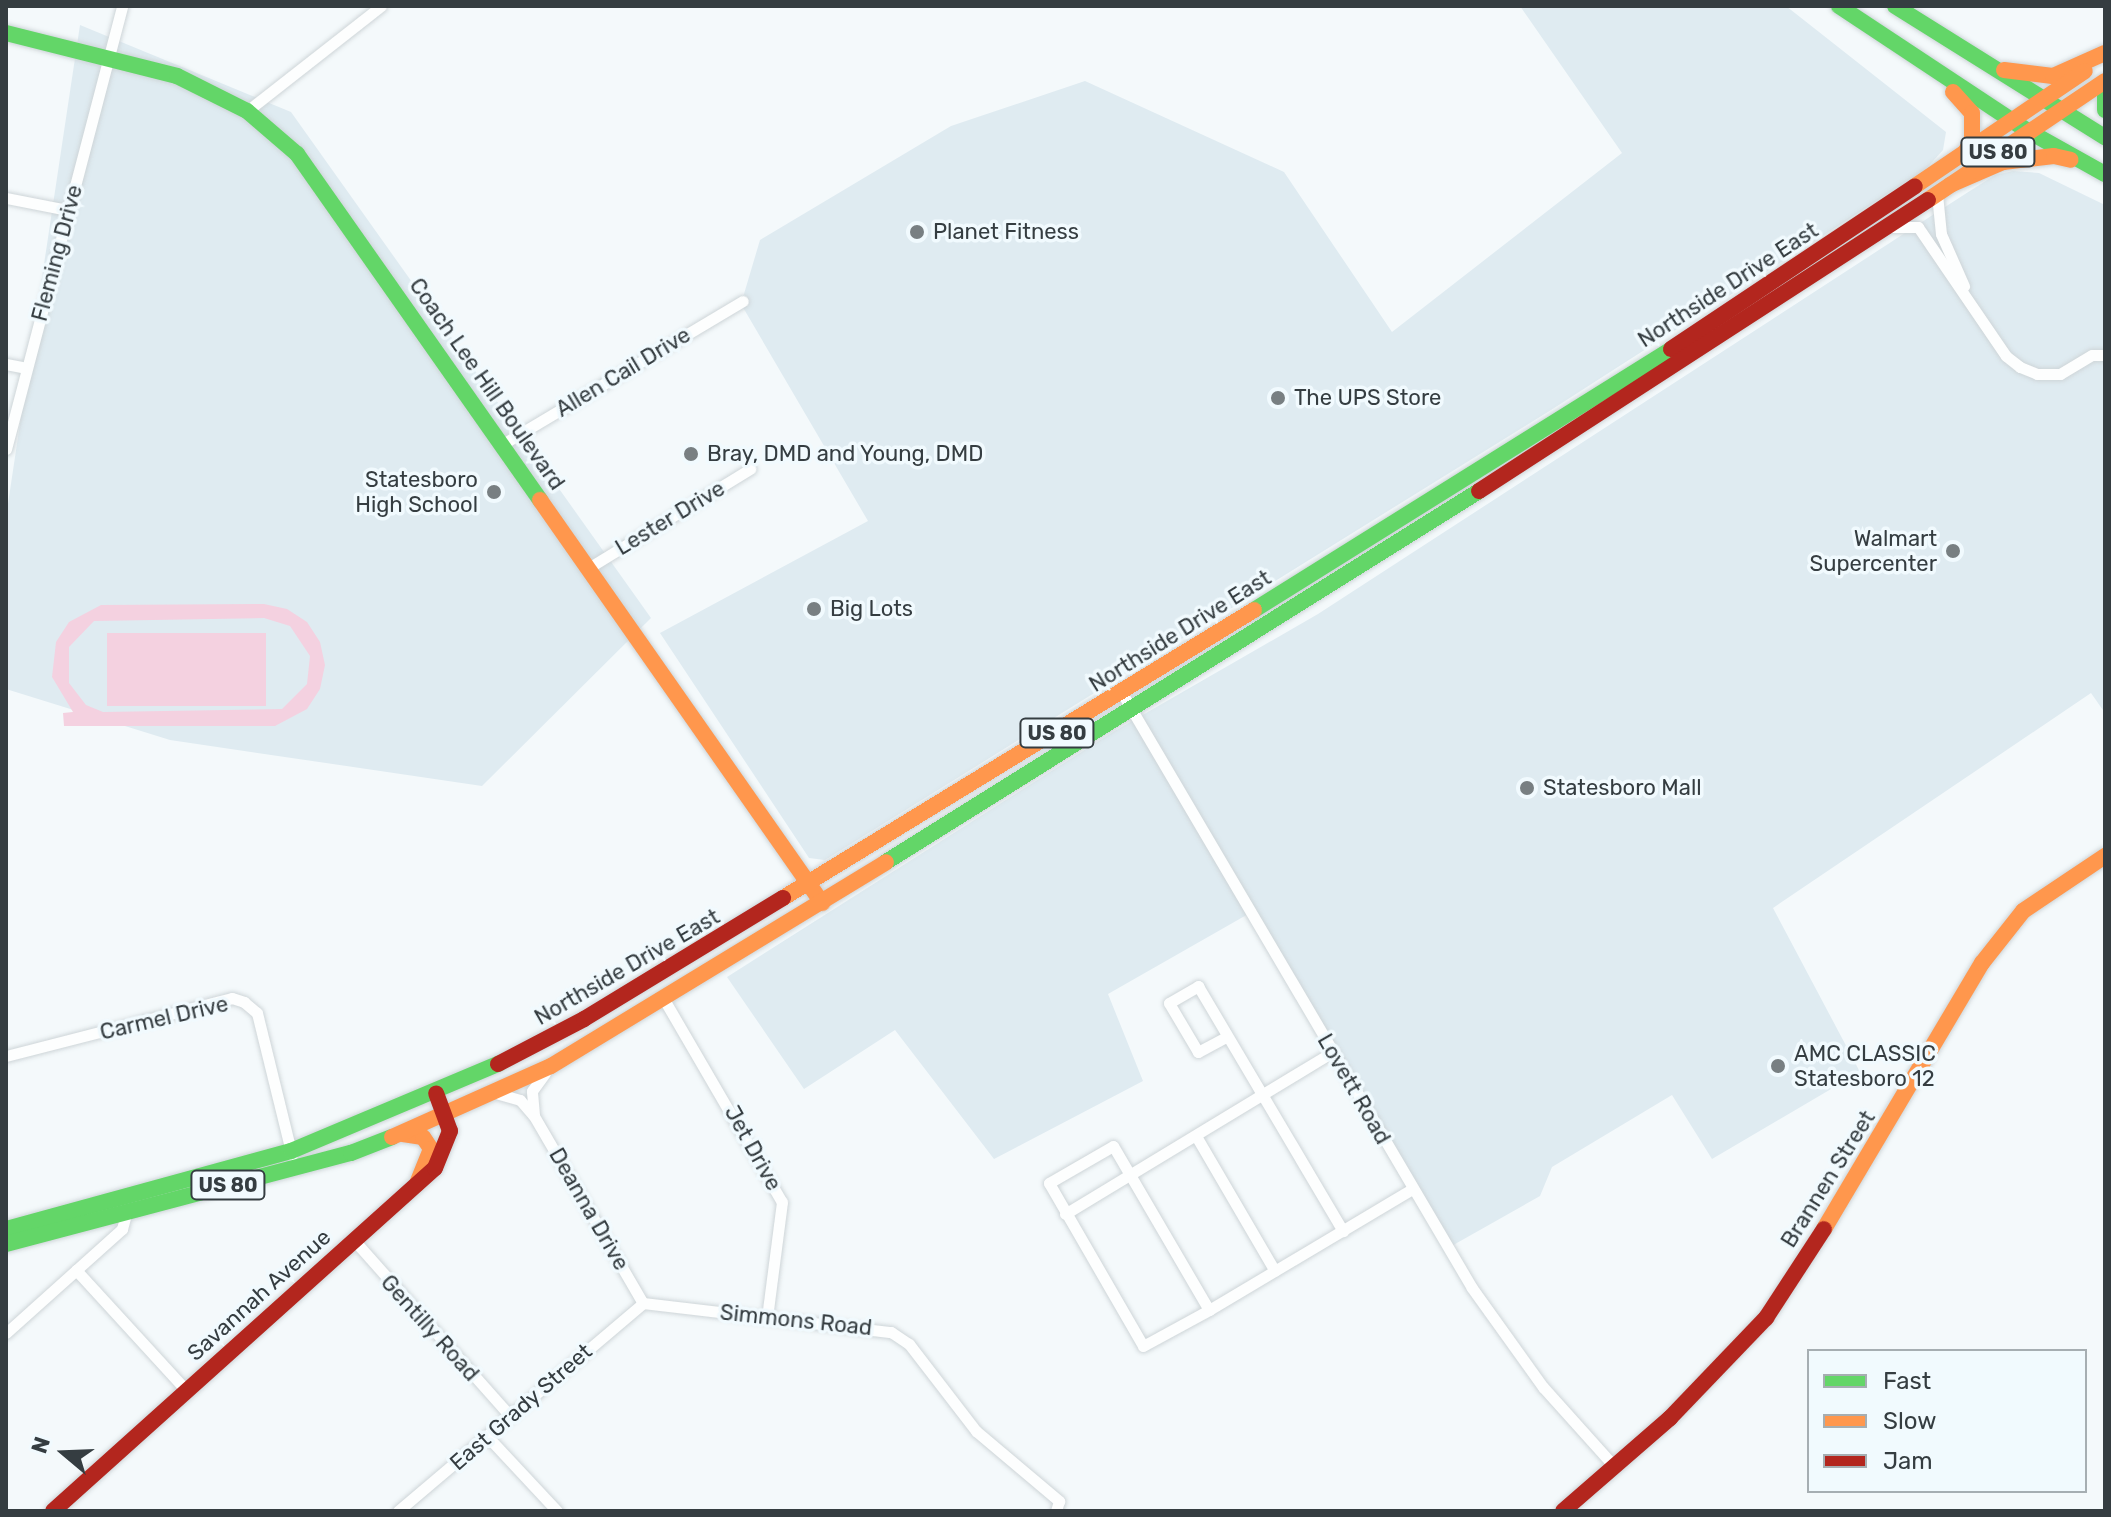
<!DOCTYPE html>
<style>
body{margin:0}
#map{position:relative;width:2111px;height:1517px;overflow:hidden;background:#f4f9fb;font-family:Rubik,sans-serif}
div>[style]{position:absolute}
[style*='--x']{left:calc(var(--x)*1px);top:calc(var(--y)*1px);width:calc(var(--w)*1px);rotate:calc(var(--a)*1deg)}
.built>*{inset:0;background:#dfebf1}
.green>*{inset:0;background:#f4d1e0;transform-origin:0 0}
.roads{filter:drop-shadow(0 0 2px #ced5d8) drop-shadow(0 0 2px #ced5d8)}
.street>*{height:11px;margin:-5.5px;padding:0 5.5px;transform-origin:5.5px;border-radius:5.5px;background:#fdfefe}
.fast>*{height:16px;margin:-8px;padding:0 8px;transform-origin:8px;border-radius:8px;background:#63d668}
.slow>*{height:16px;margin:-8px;padding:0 8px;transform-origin:8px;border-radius:8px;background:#ff974d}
.jam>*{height:16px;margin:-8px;padding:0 8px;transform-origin:8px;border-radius:8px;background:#b3261e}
.dots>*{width:22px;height:22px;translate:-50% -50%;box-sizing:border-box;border:4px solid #f1fafe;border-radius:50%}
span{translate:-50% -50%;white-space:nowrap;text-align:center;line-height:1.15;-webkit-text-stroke:7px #f1fafe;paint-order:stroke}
.shield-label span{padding:2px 6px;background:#f1fafe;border:2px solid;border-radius:6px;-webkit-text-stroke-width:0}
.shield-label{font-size:20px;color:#353d41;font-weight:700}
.poi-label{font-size:22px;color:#353d41}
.left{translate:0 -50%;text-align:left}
.right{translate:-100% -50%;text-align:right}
.street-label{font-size:22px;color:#353d41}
.frame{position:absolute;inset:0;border:8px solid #353d41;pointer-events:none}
.legend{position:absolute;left:1807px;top:1349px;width:280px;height:144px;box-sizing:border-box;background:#f1fafe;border:2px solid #a6aeb2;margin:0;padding:10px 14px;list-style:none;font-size:24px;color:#353d41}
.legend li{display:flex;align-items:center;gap:16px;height:40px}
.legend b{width:40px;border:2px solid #a6aeb2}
.north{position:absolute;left:24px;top:1413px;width:80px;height:80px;-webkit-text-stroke:6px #f1fafe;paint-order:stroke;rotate:289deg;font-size:22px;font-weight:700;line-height:32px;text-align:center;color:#353d41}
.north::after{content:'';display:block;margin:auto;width:28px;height:36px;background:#353d41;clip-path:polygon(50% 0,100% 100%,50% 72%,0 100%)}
</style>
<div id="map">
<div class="built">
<i style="clip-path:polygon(1520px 6px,1786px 6px,1946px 132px,1943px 150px,1925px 170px,1551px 410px,825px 860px,809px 858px,660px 633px,868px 521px,741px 304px,760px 240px,951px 126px,1085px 81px,1284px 172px,1392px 332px,1622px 153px)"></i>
<i style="clip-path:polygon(80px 25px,291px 112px,651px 618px,482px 786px,170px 740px,6px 689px,6px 517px)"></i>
<i style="clip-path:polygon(2013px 171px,2039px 173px,2105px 205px,2105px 713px,2091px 693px,1773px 908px,1860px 1072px,1712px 1159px,1672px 1095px,1552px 1167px,1540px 1196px,1448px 1248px,1250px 913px,1108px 994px,1143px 1081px,994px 1159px,895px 1030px,804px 1089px,727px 977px,1113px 732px,1318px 614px,1962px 196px,1995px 175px)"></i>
</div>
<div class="green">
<i style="clip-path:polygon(evenodd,101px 605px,264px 604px,287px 609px,307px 622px,320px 642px,325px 665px,320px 689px,307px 709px,275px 726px,64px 726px,63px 713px,73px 712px,52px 677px,56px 642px,69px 622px,101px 605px,264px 618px,290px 626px,310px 656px,307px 684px,282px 709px,103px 712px,86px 705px,69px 683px,69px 647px,94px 621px,264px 618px)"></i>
<i style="left:107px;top:633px;width:159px;height:73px"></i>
</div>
<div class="roads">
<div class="street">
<i style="--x:247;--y:111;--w:170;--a:-38.1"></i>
<i style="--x:1937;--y:194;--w:40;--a:84.3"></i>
<i style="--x:1941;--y:234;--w:57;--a:66.1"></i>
<i style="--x:6;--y:198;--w:63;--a:11"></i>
<i style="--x:1893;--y:227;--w:25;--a:0"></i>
<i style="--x:1918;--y:227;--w:156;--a:55.7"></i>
<i style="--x:2006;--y:356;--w:18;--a:38"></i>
<i style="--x:2020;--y:367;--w:18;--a:22"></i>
<i style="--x:2037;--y:374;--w:23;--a:0"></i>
<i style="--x:2060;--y:374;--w:37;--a:-31"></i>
<i style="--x:2092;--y:355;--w:13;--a:0"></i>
<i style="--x:6;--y:364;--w:21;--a:11"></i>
<i style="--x:503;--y:444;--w:279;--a:-30.8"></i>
<i style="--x:6;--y:449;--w:458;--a:-75.3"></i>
<i style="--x:590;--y:567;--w:188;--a:-31.5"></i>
<i style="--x:1122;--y:693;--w:690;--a:59.53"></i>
<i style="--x:1472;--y:1288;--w:122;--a:54.4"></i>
<i style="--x:1543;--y:1387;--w:106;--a:48.1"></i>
<i style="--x:662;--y:996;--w:238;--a:59.8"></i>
<i style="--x:782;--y:1202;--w:116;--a:97.4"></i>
<i style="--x:1226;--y:1037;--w:32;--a:152"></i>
<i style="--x:1198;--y:1052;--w:57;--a:-120.6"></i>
<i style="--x:1169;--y:1003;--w:34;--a:-30"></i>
<i style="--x:1198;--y:986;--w:285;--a:59.4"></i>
<i style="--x:6;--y:1056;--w:233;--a:-14.4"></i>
<i style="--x:232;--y:998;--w:13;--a:18"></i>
<i style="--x:244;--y:1002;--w:17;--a:40"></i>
<i style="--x:257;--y:1013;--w:146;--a:76.2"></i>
<i style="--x:499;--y:1094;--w:22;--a:16"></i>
<i style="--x:520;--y:1100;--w:21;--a:49"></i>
<i style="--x:534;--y:1116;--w:216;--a:59.8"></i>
<i style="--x:534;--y:1115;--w:24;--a:-95"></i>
<i style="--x:532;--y:1091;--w:22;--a:-54"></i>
<i style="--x:1196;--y:1136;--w:156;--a:59.7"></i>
<i style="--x:1065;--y:1214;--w:312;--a:-31.2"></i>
<i style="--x:353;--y:1239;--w:235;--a:48.4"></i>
<i style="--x:76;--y:1270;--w:163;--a:47.5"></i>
<i style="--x:643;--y:1303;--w:250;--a:6.7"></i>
<i style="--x:891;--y:1332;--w:22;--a:34"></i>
<i style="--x:909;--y:1344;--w:110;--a:52.4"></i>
<i style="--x:976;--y:1431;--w:109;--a:40.1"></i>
<i style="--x:1059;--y:1501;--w:10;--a:107"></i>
<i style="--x:1209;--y:1310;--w:190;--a:-120.3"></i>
<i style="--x:1113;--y:1146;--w:74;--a:150"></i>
<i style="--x:1049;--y:1183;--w:188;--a:60"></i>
<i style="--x:1143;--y:1346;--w:75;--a:-28.6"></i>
<i style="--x:1209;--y:1310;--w:236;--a:-30.8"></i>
<i style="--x:6;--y:1333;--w:156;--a:-41.9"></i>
<i style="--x:122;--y:1229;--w:20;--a:-75"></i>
<i style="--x:487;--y:1436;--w:103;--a:47"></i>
<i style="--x:398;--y:1511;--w:321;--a:-40.3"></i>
</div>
<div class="fast">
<i style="--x:1839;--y:6;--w:227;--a:33.5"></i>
<i style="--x:2028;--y:131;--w:88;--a:29.2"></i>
<i style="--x:1895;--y:6;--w:248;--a:32"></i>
<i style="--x:6;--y:33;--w:176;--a:14.1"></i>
<i style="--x:177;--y:76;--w:78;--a:26.6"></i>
<i style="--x:247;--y:111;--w:66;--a:40.7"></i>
<i style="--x:297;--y:154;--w:423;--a:54.9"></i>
<i style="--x:2105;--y:96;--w:14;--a:90"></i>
<i style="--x:1254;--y:610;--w:492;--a:-32"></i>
<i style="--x:886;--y:862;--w:699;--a:-32.03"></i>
<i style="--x:6;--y:1229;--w:295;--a:-15.3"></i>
<i style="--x:291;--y:1151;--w:225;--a:-22.8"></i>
<i style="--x:6;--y:1244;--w:357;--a:-14.8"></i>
<i style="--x:351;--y:1153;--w:44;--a:-21.3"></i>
</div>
<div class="slow">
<i style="--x:2004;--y:70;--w:49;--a:7"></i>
<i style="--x:2053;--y:76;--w:57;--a:-23.9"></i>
<i style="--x:1953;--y:92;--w:28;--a:48"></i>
<i style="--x:1972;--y:113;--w:27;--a:90"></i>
<i style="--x:1972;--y:140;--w:18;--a:119"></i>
<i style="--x:1950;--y:185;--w:58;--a:-23.5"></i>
<i style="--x:2003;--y:162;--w:51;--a:-6.7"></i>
<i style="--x:2054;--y:156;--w:17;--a:13"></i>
<i style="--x:1915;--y:186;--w:205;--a:-34.1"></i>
<i style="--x:1928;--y:200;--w:213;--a:-33.9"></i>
<i style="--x:540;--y:500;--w:492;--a:55"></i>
<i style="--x:783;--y:898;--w:552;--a:-31.44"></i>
<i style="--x:403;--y:1134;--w:20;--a:9"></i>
<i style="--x:423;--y:1137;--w:14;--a:56"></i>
<i style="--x:431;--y:1149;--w:38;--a:112"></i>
<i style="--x:392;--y:1137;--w:174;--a:-24.1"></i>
<i style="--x:551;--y:1066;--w:392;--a:-31.3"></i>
<i style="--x:1824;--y:1229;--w:309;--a:-59.3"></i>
<i style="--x:1982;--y:963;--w:66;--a:-51.7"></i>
<i style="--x:2023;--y:911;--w:99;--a:-33.9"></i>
</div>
<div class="jam">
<i style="--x:1671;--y:349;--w:293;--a:-33.7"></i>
<i style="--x:1479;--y:491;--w:535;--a:-32.95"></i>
<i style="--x:498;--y:1064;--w:97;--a:-27.6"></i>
<i style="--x:584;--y:1019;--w:233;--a:-31.3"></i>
<i style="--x:53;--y:1511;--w:513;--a:-41.92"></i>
<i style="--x:435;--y:1168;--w:40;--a:-68"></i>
<i style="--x:450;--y:1131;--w:40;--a:-110.2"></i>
<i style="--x:1563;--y:1511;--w:142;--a:-41"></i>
<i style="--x:1670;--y:1418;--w:139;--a:-46.2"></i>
<i style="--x:1766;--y:1318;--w:106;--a:-56.9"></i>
</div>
</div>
<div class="dots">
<i style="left:917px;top:232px;background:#787f82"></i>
<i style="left:1278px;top:398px;background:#787f82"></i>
<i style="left:691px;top:454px;background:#787f82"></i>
<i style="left:494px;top:492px;background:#787f82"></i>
<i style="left:1953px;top:551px;background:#787f82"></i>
<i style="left:814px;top:609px;background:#787f82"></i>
<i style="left:1527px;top:788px;background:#787f82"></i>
<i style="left:1778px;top:1066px;background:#787f82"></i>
</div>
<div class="shield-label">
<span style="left:1998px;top:152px">US 80</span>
<span style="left:1057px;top:733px">US 80</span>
<span style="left:228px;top:1185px">US 80</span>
</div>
<div class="poi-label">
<span class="left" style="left:933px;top:232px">Planet Fitness</span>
<span class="left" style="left:1294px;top:398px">The UPS Store</span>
<span class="left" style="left:707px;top:454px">Bray, DMD and Young, DMD</span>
<span class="right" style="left:478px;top:492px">Statesboro<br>High School</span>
<span class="right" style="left:1937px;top:551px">Walmart<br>Supercenter</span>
<span class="left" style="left:830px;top:609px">Big Lots</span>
<span class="left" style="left:1543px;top:788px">Statesboro Mall</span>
<span class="left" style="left:1794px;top:1066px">AMC CLASSIC<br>Statesboro 12</span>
</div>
<div class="street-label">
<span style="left:57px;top:253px;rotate:-75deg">Fleming Drive</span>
<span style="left:1728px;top:285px;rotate:-33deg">Northside Drive East</span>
<span style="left:623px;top:372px;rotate:-31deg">Allen Cail Drive</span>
<span style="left:487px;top:384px;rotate:55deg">Coach Lee Hill Boulevard</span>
<span style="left:670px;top:518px;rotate:-31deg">Lester Drive</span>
<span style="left:1180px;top:631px;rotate:-32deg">Northside Drive East</span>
<span style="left:627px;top:967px;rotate:-30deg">Northside Drive East</span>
<span style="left:164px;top:1018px;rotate:-13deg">Carmel Drive</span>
<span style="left:1354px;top:1089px;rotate:60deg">Lovett Road</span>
<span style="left:753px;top:1148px;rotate:61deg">Jet Drive</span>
<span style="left:1828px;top:1179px;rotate:-58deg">Brannen Street</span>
<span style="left:589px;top:1209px;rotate:60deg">Deanna Drive</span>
<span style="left:259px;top:1295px;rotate:-42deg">Savannah Avenue</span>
<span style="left:796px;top:1320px;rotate:6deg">Simmons Road</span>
<span style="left:430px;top:1328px;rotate:48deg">Gentilly Road</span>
<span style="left:521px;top:1407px;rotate:-41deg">East Grady Street</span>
</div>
<div class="frame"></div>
<ul class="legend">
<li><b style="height:10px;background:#63d668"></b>Fast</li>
<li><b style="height:10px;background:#ff974d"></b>Slow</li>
<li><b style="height:10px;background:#b3261e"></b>Jam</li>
</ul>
<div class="north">N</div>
</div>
